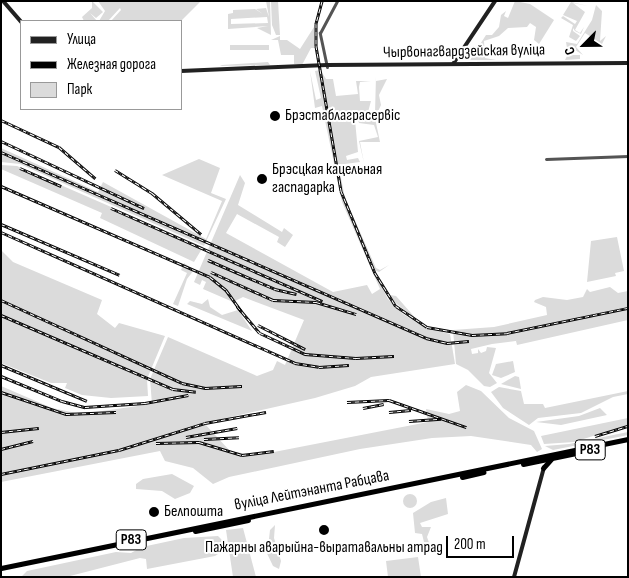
<!DOCTYPE html>
<meta charset="utf-8">
<style>
body{margin:0}
#map{position:relative;width:629px;height:578px;overflow:hidden;background:#fff;font-family:"Sofia Sans Condensed",sans-serif}
div>[style]{position:absolute}
[style*='--x']{left:calc(var(--x)*1px);top:calc(var(--y)*1px);width:calc(var(--w)*1px);rotate:calc(var(--a)*1deg)}
.green>*{inset:0;background:#dbdbdb;transform-origin:0 0}
.round{border-radius:50%}
.tertiary>*{height:3px;margin:-1.5px;padding:0 1.5px;transform-origin:1.5px;border-radius:1.5px;background:#545454}
.secondary>*{height:4px;margin:-2px;padding:0 2px;transform-origin:2px;border-radius:2px;background:#212121}
.trunk>*{height:5px;margin:-2.5px;padding:0 2.5px;transform-origin:2.5px;border-radius:2.5px;background:#000}
.rail>*{height:3px;margin-top:-1.5px;transform-origin:0;background:repeating-linear-gradient(90deg,#fff 0 4px,#000 0 8px);box-sizing:border-box;border-block:1px solid #000}
.dots>*{width:14px;height:14px;translate:-50% -50%;box-sizing:border-box;border:2px solid #fff;border-radius:50%}
span{translate:-50% -50%;white-space:nowrap;text-align:center;line-height:1.15;-webkit-text-stroke:4px #fff;paint-order:stroke}
.shield-label span{padding:1px 4px;background:#fff;border:1px solid;border-radius:4px;-webkit-text-stroke-width:0}
.shield-label{font-size:15px;color:#000;font-weight:700}
.street-label{font-size:16px;color:#000}
.poi-label{font-size:16px;color:#000}
.left{translate:0 -50%;text-align:left}
.frame{position:absolute;inset:0;border:2px solid #000;pointer-events:none}
.legend{position:absolute;left:20px;top:20px;width:162px;height:90px;box-sizing:border-box;background:#fff;border:1px solid #999;margin:0;padding:6px 9px;list-style:none;font-size:15px;color:#000}
.legend li{display:flex;align-items:center;gap:10px;height:25px}
.legend b{width:25px;border:1px solid #999}
.north{position:absolute;left:559px;top:20px;width:50px;height:50px;-webkit-text-stroke:4px #fff;paint-order:stroke;rotate:247deg;font-size:14px;font-weight:700;line-height:20px;text-align:center;color:#000}
.north::after{content:'';display:block;margin:auto;width:18px;height:22px;background:#000;clip-path:polygon(50% 0,100% 100%,50% 72%,0 100%)}
.scale{position:absolute;left:446px;top:536px;width:68px;height:22px;box-sizing:border-box;border:2px solid #000;border-top:0;padding-left:6px;font-size:15px;line-height:18px;white-space:nowrap;color:#000;-webkit-text-stroke:4px #fff;paint-order:stroke}
</style>
<div id="map">
<div class="green">
<i style="clip-path:polygon(92px 1px,103px 12px,96px 18px,90px 13px,97px 21px,84px 21px,82px 17px,92px 8px)"></i>
<i style="clip-path:polygon(98px 1px,201px 1px,181px 21px,111px 21px,121px 10px,120px 8px,108px 21px,99px 21px,105px 11px)"></i>
<i style="clip-path:polygon(evenodd,266px 1px,270px 1px,271px 35px,257px 28px,268px 26px,228px 29px,228px 14px,233px 13px,233px 10px,255px 9px,263px 14px,256px 9px,266px 8px,269px 17px,266px 1px,267px 17px,268px 23px,231px 24px,231px 19px,267px 17px)"></i>
<i style="clip-path:polygon(271px 1px,278px 1px,280px 35px,276px 35px,272px 25px)"></i>
<i style="clip-path:polygon(515px 1px,530px 4px,554px 20px,539px 44px,534px 40px,536px 27px,530px 23px,527px 27px,508px 28px,499px 36px,484px 41px,485px 58px,496px 60px,470px 60px,486px 35px,492px 35px,499px 27px,501px 15px,506px 11px,504px 16px,508px 18px)"></i>
<i style="clip-path:polygon(571px 2px,588px 6px,573px 3px,585px 12px,575px 30px,580px 33px,584px 27px,581px 34px,575px 31px,573px 28px,573px 31px,580px 36px,576px 41px,569px 37px,573px 25px,561px 18px,563px 16px,575px 24px,577px 21px,563px 15px)"></i>
<i style="clip-path:polygon(596px 5px,602px 11px,600px 41px,606px 36px,602px 44px,585px 33px,576px 47px,583px 55px,572px 48px,568px 50px,570px 55px,580px 55px,580px 59px,565px 60px,568px 54px,566px 42px,577px 44px,592px 20px)"></i>
<i style="clip-path:polygon(314px 27px,315px 48px,311px 48px,302px 65px,294px 64px,294px 55px,281px 55px,278px 40px,271px 40px,280px 36px,280px 40px,287px 40px,300px 49px)"></i>
<i style="left:269px;top:45px;width:5px;height:39px;rotate:90deg"></i>
<i style="clip-path:polygon(268px 62px,270px 65px,220px 66px,222px 65px)"></i>
<i style="clip-path:polygon(320px 70px,340px 190px,376px 276px,388px 299px,403px 314px,424px 327px,450px 334px,455px 364px,371px 377px,355px 386px,315px 398px,204px 423px,230px 451px,253px 455px,274px 452px,428px 422px,426px 409px,449px 414px,460px 411px,457px 392px,466px 385px,481px 391px,509px 418px,534px 431px,542px 449px,537px 452px,531px 445px,471px 436px,432px 438px,360px 449px,229px 477px,213px 484px,193px 468px,165px 461px,160px 451px,1px 482px,1px 386px,52px 408px,81px 414px,152px 404px,150px 379px,168px 337px,257px 376px,273px 370px,277px 361px,285px 365px,304px 320px,243px 297px,233px 302px,203px 289px,206px 282px,202px 280px,200px 285px,194px 282px,240px 175px,245px 183px,238px 205px,282px 232px,284px 228px,293px 235px,285px 247px,277px 242px,279px 237px,237px 214px,226px 233px,333px 292px,367px 285px,372px 294px,380px 289px,342px 202px,322px 106px,315px 108px,310px 71px,316px 100px,321px 98px,315px 71px)"></i>
<i style="clip-path:polygon(321px 71px,326px 79px,333px 79px,336px 96px,358px 94px,356px 81px,371px 81px,360px 82px,359px 87px,360px 101px,371px 101px,368px 112px,370px 116px,375px 113px,376px 76px,376px 81px,387px 79px,379px 95px,381px 105px,375px 118px,380px 142px,360px 142px,364px 163px,359px 141px,378px 137px,374px 125px,359px 123px,356px 113px,350px 114px,351px 118px,355px 120px,358px 152px,346px 156px,347px 160px,358px 158px,360px 162px,337px 165px)"></i>
<i style="clip-path:polygon(1px 148px,98px 192px,103px 182px,206px 239px,222px 201px,162px 175px,199px 159px,220px 168px,211px 193px,226px 199px,204px 246px,20px 164px,1px 162px)"></i>
<i style="clip-path:polygon(1px 165px,17px 166px,203px 247px,194px 262px,100px 218px,102px 213px,1px 169px)"></i>
<i style="clip-path:polygon(339px 168px,345px 198px,376px 268px,380px 270px,389px 265px,379px 272px,374px 270px,347px 207px,339px 177px)"></i>
<i style="clip-path:polygon(617px 237px,624px 271px,615px 273px,616px 276px,587px 282px,591px 241px)"></i>
<i style="clip-path:polygon(1px 250px,13px 262px,102px 300px,97px 314px,115px 328px,119px 323px,165px 336px,147px 379px,148px 396px,111px 398px,82px 395px,65px 388px,67px 383px,51px 383px,1px 363px)"></i>
<i style="clip-path:polygon(184px 263px,194px 270px,187px 279px,178px 306px,173px 304px,187px 273px,181px 270px)"></i>
<i style="clip-path:polygon(377px 274px,390px 295px,396px 296px,418px 321px,392px 300px)"></i>
<i style="clip-path:polygon(610px 287px,618px 293px,628px 291px,628px 320px,517px 345px,516px 341px,546px 337px,492px 344px,471px 349px,472px 354px,478px 353px,478px 349px,481px 353px,486px 351px,487px 347px,496px 348px,489px 373px,497px 383px,490px 387px,484px 386px,468px 370px,456px 364px,453px 330px,494px 327px,547px 315px,546px 307px,534px 302px,535px 300px,543px 297px,567px 300px,583px 297px,587px 289px,590px 292px)"></i>
<i style="clip-path:polygon(208px 299px,210px 307px,222px 315px,238px 310px,252px 331px,187px 304px,190px 301px,202px 304px)"></i>
<i style="clip-path:polygon(513px 361px,515px 372px,501px 378px,492px 375px,496px 364px)"></i>
<i style="clip-path:polygon(515px 376px,519px 377px,521px 389px,501px 384px)"></i>
<i style="clip-path:polygon(499px 387px,521px 391px,524px 404px,543px 404px,545px 408px,628px 391px,628px 394px,613px 397px,581px 413px,538px 418px,529px 425px,503px 408px,491px 392px)"></i>
<i style="clip-path:polygon(600px 408px,607px 415px,561px 425px,536px 422px,579px 416px)"></i>
<i style="clip-path:polygon(628px 418px,628px 425px,574px 442px,544px 444px,541px 436px)"></i>
<i style="clip-path:polygon(628px 432px,628px 435px,553px 450px,545px 446px,569px 444px)"></i>
<i style="clip-path:polygon(172px 474px,194px 486px,190px 493px,175px 499px,162px 491px,136px 489px,136px 484px,143px 479px)"></i>
<i class="round" style="left:403px;top:494px;width:14px;height:14px"></i>
<i style="clip-path:polygon(446px 498px,448px 514px,420px 523px,422px 527px,431px 527px,427px 537px,432px 551px,427px 554px,422px 534px,415px 533px,413px 513px,431px 502px)"></i>
<i style="clip-path:polygon(275px 525px,274px 538px,281px 561px,279px 569px,273px 566px,262px 543px,269px 539px,270px 530px)"></i>
<i style="clip-path:polygon(243px 528px,256px 577px,233px 577px,226px 530px)"></i>
<i style="clip-path:polygon(218px 536px,222px 540px,224px 550px,215px 556px,147px 569px,146px 559px,140px 558px,70px 576px,21px 577px,27px 571px,116px 552px,131px 553px,142px 547px,184px 538px)"></i>
<i style="clip-path:polygon(418px 557px,421px 577px,388px 577px,386px 561px)"></i>
</div>
<div class="tertiary">
<i style="--x:327;--y:67;--w:35;--a:-102"></i>
<i style="--x:320;--y:33;--w:36;--a:-62"></i>
<i style="--x:546;--y:159;--w:82;--a:-2.1"></i>
</div>
<div class="secondary">
<i style="--x:3;--y:1;--w:28;--a:49"></i>
<i style="--x:453;--y:64;--w:76;--a:-56.3"></i>
<i style="--x:181;--y:71;--w:146;--a:-2.4"></i>
<i style="--x:327;--y:65;--w:301;--a:-0.4"></i>
<i style="--x:514;--y:577;--w:114;--a:-74.7"></i>
</div>
<div class="trunk">
<i style="--x:523;--y:464;--w:69;--a:-11.6"></i>
<i style="--x:543;--y:468;--w:12;--a:-48"></i>
<i style="--x:462;--y:477;--w:22;--a:-13"></i>
<i style="--x:195;--y:531;--w:54;--a:-11.7"></i>
<i style="--x:1;--y:568;--w:640;--a:-11.63"></i>
</div>
<div class="rail">
<i style="--x:322;--y:1;--w:24;--a:105"></i>
<i style="--x:316;--y:24;--w:22;--a:90"></i>
<i style="--x:316;--y:46;--w:147;--a:80.2"></i>
<i style="--x:341;--y:191;--w:89;--a:67.5"></i>
<i style="--x:375;--y:273;--w:39;--a:58"></i>
<i style="--x:396;--y:306;--w:37;--a:34"></i>
<i style="--x:427;--y:327;--w:46;--a:10.1"></i>
<i style="--x:472;--y:335;--w:35;--a:-3"></i>
<i style="--x:507;--y:333;--w:124;--a:-11.7"></i>
<i style="--x:1;--y:120;--w:64;--a:25"></i>
<i style="--x:59;--y:147;--w:48;--a:40.7"></i>
<i style="--x:1;--y:141;--w:158;--a:25.1"></i>
<i style="--x:1;--y:152;--w:464;--a:23.6"></i>
<i style="--x:426;--y:338;--w:22;--a:13"></i>
<i style="--x:447;--y:343;--w:22;--a:-5"></i>
<i style="--x:20;--y:168;--w:45;--a:23.7"></i>
<i style="--x:115;--y:170;--w:44;--a:31.9"></i>
<i style="--x:152;--y:193;--w:64;--a:39.9"></i>
<i style="--x:1;--y:186;--w:228;--a:23.5"></i>
<i style="--x:210;--y:277;--w:21;--a:39"></i>
<i style="--x:226;--y:290;--w:26;--a:54"></i>
<i style="--x:111;--y:208;--w:231;--a:23.8"></i>
<i style="--x:1;--y:224;--w:129;--a:23.2"></i>
<i style="--x:1;--y:232;--w:322;--a:24"></i>
<i style="--x:295;--y:363;--w:24;--a:9"></i>
<i style="--x:319;--y:367;--w:30;--a:-4"></i>
<i style="--x:208;--y:260;--w:73;--a:23.4"></i>
<i style="--x:275;--y:289;--w:22;--a:13"></i>
<i style="--x:211;--y:272;--w:68;--a:24.3"></i>
<i style="--x:273;--y:300;--w:43;--a:2.7"></i>
<i style="--x:316;--y:302;--w:42;--a:16.7"></i>
<i style="--x:1;--y:300;--w:199;--a:24.6"></i>
<i style="--x:182;--y:383;--w:24;--a:12"></i>
<i style="--x:205;--y:388;--w:37;--a:-3"></i>
<i style="--x:237;--y:306;--w:35;--a:50"></i>
<i style="--x:260;--y:333;--w:50;--a:25"></i>
<i style="--x:305;--y:354;--w:51;--a:4.5"></i>
<i style="--x:356;--y:358;--w:38;--a:-3"></i>
<i style="--x:1;--y:315;--w:187;--a:23.3"></i>
<i style="--x:173;--y:389;--w:23;--a:7"></i>
<i style="--x:258;--y:325;--w:53;--a:27.1"></i>
<i style="--x:1;--y:365;--w:93;--a:22.7"></i>
<i style="--x:1;--y:376;--w:66;--a:22.3"></i>
<i style="--x:62;--y:401;--w:24;--a:15"></i>
<i style="--x:85;--y:407;--w:60;--a:-3.8"></i>
<i style="--x:145;--y:403;--w:44;--a:-10.5"></i>
<i style="--x:1;--y:392;--w:69;--a:18.7"></i>
<i style="--x:66;--y:414;--w:50;--a:-2.3"></i>
<i style="--x:347;--y:402;--w:42;--a:-2.7"></i>
<i style="--x:389;--y:400;--w:82;--a:19.3"></i>
<i style="--x:363;--y:408;--w:21;--a:-11"></i>
<i style="--x:389;--y:412;--w:22;--a:-5"></i>
<i style="--x:409;--y:421;--w:32;--a:-4"></i>
<i style="--x:1;--y:432;--w:38;--a:-6"></i>
<i style="--x:595;--y:436;--w:34;--a:-17"></i>
<i style="--x:186;--y:437;--w:52;--a:-10"></i>
<i style="--x:204;--y:439;--w:35;--a:-3"></i>
<i style="--x:156;--y:443;--w:43;--a:-1.3"></i>
<i style="--x:199;--y:442;--w:45;--a:16.8"></i>
<i style="--x:242;--y:455;--w:32;--a:-7"></i>
<i style="--x:1;--y:449;--w:33;--a:-14"></i>
<i style="--x:1;--y:474;--w:120;--a:-11.5"></i>
<i style="--x:119;--y:450;--w:90;--a:-17.4"></i>
<i style="--x:205;--y:423;--w:62;--a:-10.2"></i>
</div>
<div class="dots">
<i style="left:275px;top:116px;background:#000"></i>
<i style="left:262px;top:179px;background:#000"></i>
<i style="left:154px;top:512px;background:#000"></i>
<i style="left:324px;top:530px;background:#000"></i>
</div>
<div class="shield-label">
<span style="left:590px;top:450px">Р83</span>
<span style="left:131px;top:540px">Р83</span>
</div>
<div class="street-label">
<span style="left:464px;top:52px;rotate:-1deg">Чырвонагвардзейская вуліца</span>
<span style="left:312px;top:491px;rotate:-11deg">вуліца Лейтэнанта Рабцава</span>
</div>
<div class="poi-label">
<span class="left" style="left:285px;top:116px">Брэстаблаграсервіс</span>
<span class="left" style="left:272px;top:179px">Брэсцкая кацельная<br>гаспадарка</span>
<span class="left" style="left:164px;top:512px">Белпошта</span>
<span style="left:324px;top:548px">Пажарны аварыйна-выратавальны атрад</span>
</div>
<div class="frame"></div>
<ul class="legend">
<li><b style="height:6px;background:#212121"></b>Улица</li>
<li><b style="height:6px;background:#000"></b>Железная дорога</li>
<li><b style="height:14px;background:#dbdbdb"></b>Парк</li>
</ul>
<div class="north">С</div>
<div class="scale">200 m</div>
</div>
